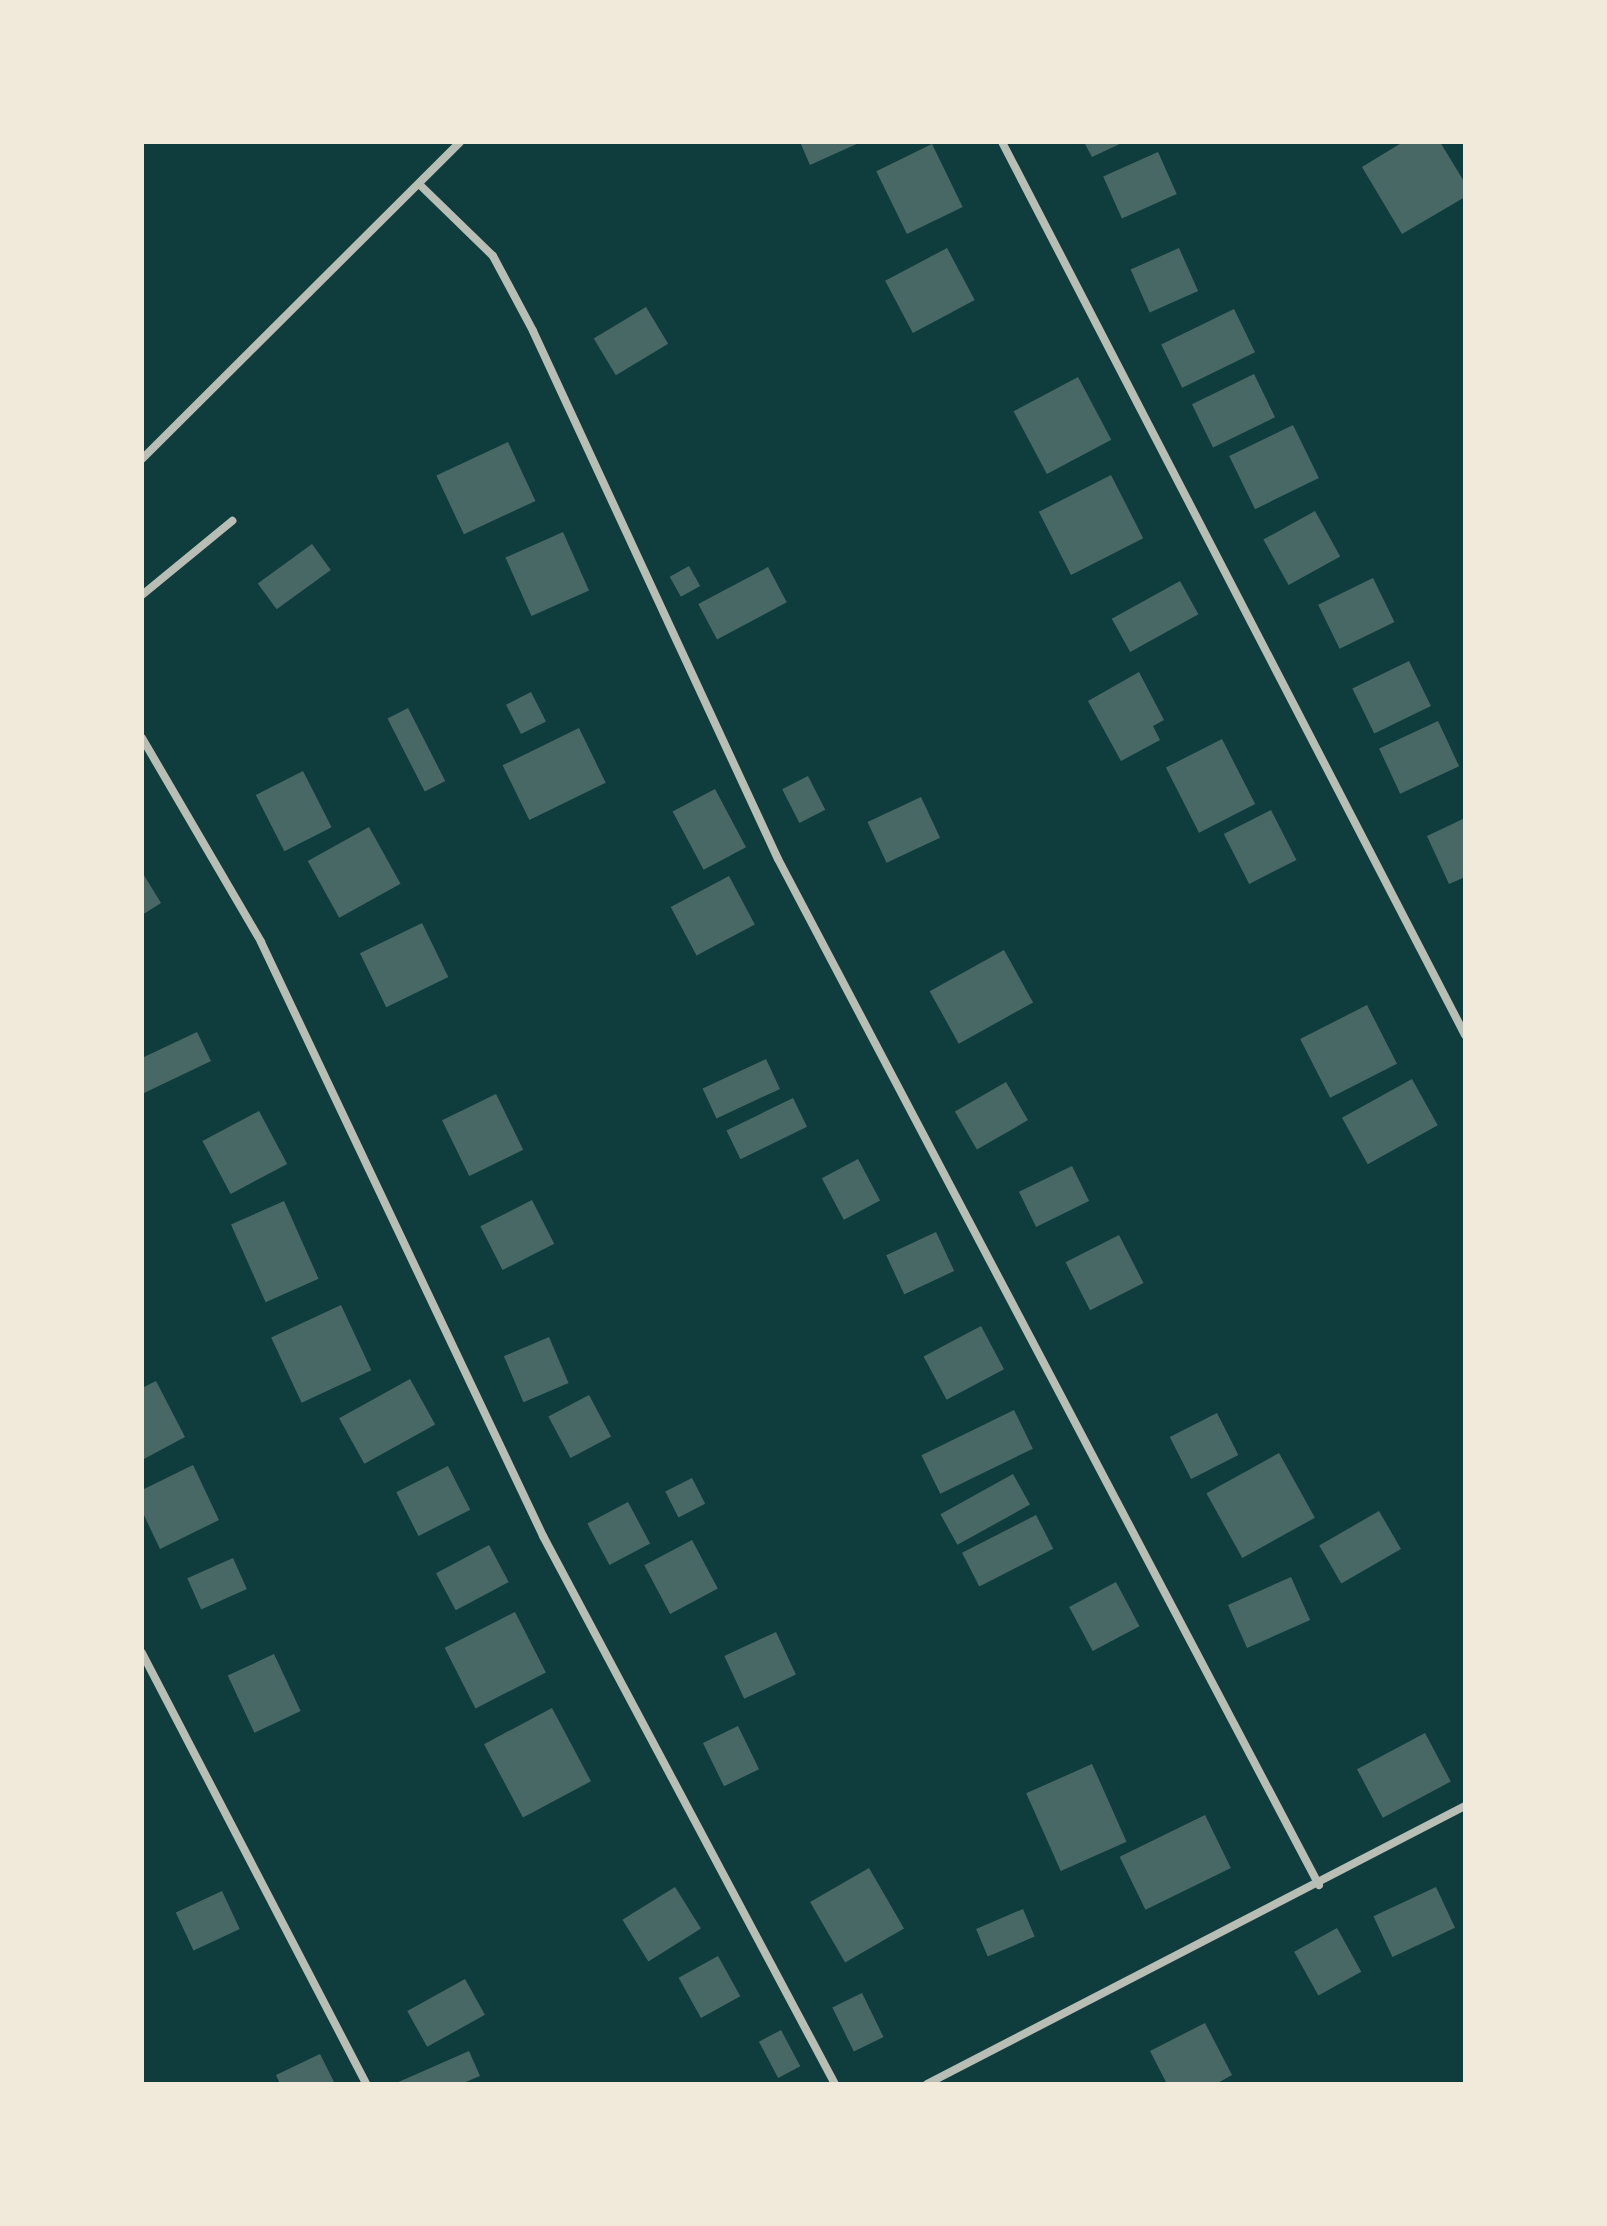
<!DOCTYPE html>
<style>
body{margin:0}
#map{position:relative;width:1607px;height:2226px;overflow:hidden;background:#0f3d3e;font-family:"DejaVu Sans",sans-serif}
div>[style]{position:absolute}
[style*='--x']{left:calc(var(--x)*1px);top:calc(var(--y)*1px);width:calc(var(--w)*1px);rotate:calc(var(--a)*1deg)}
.building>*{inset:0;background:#486865;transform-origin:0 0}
.minor>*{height:8px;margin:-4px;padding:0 4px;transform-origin:4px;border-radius:4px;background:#b8beb3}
span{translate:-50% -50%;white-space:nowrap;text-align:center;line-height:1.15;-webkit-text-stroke:8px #f1e9da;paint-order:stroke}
.frame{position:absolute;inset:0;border:144px solid #f1e9da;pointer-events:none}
</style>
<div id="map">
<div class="building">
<i style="clip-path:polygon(800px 142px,861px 142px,810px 165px)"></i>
<i style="clip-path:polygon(1084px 142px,1124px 142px,1092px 157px)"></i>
<i style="clip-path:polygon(1403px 142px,1440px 142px,1465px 183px,1465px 197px,1402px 234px,1362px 167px)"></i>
<i style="left:932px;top:144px;width:70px;height:62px;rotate:64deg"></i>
<i style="left:1158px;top:152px;width:46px;height:60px;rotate:66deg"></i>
<i style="left:947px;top:248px;width:59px;height:70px;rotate:62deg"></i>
<i style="left:1179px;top:248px;width:47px;height:53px;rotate:66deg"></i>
<i style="left:646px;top:307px;width:43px;height:61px;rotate:59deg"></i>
<i style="left:1234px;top:309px;width:48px;height:81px;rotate:64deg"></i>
<i style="left:1254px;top:374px;width:48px;height:69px;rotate:64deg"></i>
<i style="left:1078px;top:377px;width:71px;height:73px;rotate:62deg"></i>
<i style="left:1293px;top:425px;width:59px;height:71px;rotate:64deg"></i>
<i style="left:508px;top:442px;width:65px;height:79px;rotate:65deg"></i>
<i style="left:1111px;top:475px;width:71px;height:81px;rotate:63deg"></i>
<i style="left:1315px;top:511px;width:52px;height:59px;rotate:61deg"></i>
<i style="left:563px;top:532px;width:64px;height:63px;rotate:66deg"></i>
<i style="left:312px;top:544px;width:32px;height:67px;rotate:54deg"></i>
<i style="left:689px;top:566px;width:23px;height:22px;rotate:61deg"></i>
<i style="left:768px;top:567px;width:40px;height:79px;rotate:62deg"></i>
<i style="left:1373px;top:578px;width:49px;height:61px;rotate:64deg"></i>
<i style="left:1180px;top:581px;width:38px;height:78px;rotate:61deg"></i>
<i style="left:1409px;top:661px;width:50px;height:63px;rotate:64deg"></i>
<i style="clip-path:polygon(1139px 672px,1164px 720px,1153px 726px,1160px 740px,1121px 761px,1088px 701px)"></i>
<i style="left:531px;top:692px;width:33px;height:28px;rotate:63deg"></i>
<i style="left:408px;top:708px;width:82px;height:23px;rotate:63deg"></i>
<i style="left:1438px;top:721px;width:50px;height:65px;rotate:65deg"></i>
<i style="left:579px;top:728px;width:61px;height:85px;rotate:64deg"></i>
<i style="left:1222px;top:739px;width:73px;height:63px;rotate:63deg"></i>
<i style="left:303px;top:771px;width:63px;height:53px;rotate:63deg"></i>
<i style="left:808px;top:776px;width:38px;height:29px;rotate:63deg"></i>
<i style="left:715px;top:789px;width:66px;height:48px;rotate:62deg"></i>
<i style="left:921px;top:797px;width:45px;height:59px;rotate:65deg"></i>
<i style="left:1271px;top:810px;width:56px;height:53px;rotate:63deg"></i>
<i style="clip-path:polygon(1465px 818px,1465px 877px,1449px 884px,1427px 836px)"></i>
<i style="left:369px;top:827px;width:65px;height:70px;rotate:61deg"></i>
<i style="clip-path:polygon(142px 872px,161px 903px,142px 915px)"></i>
<i style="left:729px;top:876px;width:55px;height:66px;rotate:62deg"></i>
<i style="left:422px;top:923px;width:60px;height:69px;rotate:64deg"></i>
<i style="left:1004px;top:950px;width:60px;height:85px;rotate:61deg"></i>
<i style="left:1367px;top:1005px;width:66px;height:75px;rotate:63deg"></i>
<i style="clip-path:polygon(197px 1032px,211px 1061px,142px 1094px,142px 1058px)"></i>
<i style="left:766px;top:1059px;width:33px;height:70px;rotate:65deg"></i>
<i style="left:1412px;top:1079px;width:53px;height:80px;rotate:61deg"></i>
<i style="left:1006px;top:1082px;width:44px;height:59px;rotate:60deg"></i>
<i style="left:496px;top:1094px;width:62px;height:60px;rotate:64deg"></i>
<i style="left:793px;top:1098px;width:32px;height:74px;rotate:64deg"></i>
<i style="left:259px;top:1111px;width:60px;height:64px;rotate:62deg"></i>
<i style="left:858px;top:1159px;width:47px;height:41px;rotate:62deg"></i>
<i style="left:1072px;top:1166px;width:39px;height:59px;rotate:64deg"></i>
<i style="left:532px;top:1200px;width:49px;height:58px;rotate:63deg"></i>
<i style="left:284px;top:1201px;width:85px;height:58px;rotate:66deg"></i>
<i style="left:936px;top:1232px;width:43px;height:55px;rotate:65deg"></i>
<i style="left:1119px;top:1235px;width:54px;height:60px;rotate:63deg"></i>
<i style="left:341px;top:1305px;width:72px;height:77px;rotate:65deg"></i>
<i style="left:981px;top:1326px;width:49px;height:65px;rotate:62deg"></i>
<i style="left:549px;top:1337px;width:50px;height:49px;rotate:67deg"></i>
<i style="left:410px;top:1379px;width:52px;height:81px;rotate:61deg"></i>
<i style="clip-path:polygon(156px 1381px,185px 1437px,142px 1460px,142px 1388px)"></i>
<i style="left:589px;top:1395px;width:47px;height:46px;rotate:62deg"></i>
<i style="left:1014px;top:1410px;width:43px;height:103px;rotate:64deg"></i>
<i style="left:1217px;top:1413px;width:47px;height:53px;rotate:63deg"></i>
<i style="left:1279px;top:1453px;width:74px;height:83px;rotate:61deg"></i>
<i style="clip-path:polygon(193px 1465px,219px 1520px,160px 1549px,142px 1511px,142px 1490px)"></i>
<i style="left:448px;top:1466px;width:49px;height:58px;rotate:63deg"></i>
<i style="left:1013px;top:1474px;width:35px;height:83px;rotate:61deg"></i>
<i style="left:692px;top:1478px;width:29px;height:30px;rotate:63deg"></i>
<i style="left:628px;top:1502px;width:47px;height:46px;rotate:62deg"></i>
<i style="left:1379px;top:1511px;width:44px;height:69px;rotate:60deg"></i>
<i style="left:1036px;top:1515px;width:38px;height:83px;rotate:63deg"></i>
<i style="left:692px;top:1540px;width:55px;height:54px;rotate:62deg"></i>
<i style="left:489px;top:1545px;width:42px;height:60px;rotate:62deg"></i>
<i style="left:233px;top:1558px;width:34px;height:50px;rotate:66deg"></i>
<i style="left:1291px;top:1577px;width:47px;height:69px;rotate:66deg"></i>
<i style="left:1116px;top:1582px;width:50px;height:53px;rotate:62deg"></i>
<i style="left:515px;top:1612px;width:68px;height:79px;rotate:63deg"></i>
<i style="left:776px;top:1632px;width:47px;height:57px;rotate:65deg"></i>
<i style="left:274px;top:1654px;width:63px;height:51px;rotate:65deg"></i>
<i style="left:552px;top:1708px;width:83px;height:77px;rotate:62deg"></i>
<i style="left:738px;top:1726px;width:48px;height:39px;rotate:64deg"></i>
<i style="left:1425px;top:1733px;width:55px;height:77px;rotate:62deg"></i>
<i style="left:1092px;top:1764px;width:85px;height:72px;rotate:66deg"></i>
<i style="left:1205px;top:1815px;width:59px;height:95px;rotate:64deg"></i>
<i style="left:869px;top:1868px;width:70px;height:68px;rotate:60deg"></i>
<i style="left:675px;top:1887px;width:49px;height:62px;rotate:58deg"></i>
<i style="left:1436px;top:1887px;width:45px;height:69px;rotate:65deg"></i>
<i style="left:222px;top:1891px;width:42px;height:51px;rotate:65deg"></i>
<i style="left:1023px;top:1909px;width:30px;height:51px;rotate:67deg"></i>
<i style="left:1337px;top:1928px;width:50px;height:49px;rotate:61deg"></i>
<i style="left:718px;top:1956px;width:46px;height:45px;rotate:61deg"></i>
<i style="left:465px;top:1979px;width:41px;height:66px;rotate:61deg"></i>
<i style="left:862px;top:1993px;width:49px;height:33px;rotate:64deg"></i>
<i style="clip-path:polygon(1205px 2023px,1232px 2075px,1216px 2084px,1167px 2084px,1150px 2051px)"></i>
<i style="left:781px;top:2030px;width:41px;height:25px;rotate:62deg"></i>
<i style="clip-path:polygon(469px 2051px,480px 2076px,461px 2084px,394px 2084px)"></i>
<i style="clip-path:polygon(320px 2054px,335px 2084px,280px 2084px,276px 2075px)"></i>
</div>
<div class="minor">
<i style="--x:1002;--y:142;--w:1006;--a:62.59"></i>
<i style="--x:419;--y:184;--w:103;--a:44.2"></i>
<i style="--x:493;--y:256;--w:85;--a:61.9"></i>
<i style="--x:533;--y:331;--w:582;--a:65.11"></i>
<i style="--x:778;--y:859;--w:1160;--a:62.2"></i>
<i style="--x:142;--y:459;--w:449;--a:-44.9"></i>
<i style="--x:142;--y:595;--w:117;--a:-39.4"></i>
<i style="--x:142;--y:738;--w:236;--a:59.7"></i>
<i style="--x:261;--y:942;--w:658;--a:64.6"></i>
<i style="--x:543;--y:1536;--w:621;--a:61.95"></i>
<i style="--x:142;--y:1653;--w:486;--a:62.5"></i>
<i style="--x:927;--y:2084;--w:606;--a:-27.33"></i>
</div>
<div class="frame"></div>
</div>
